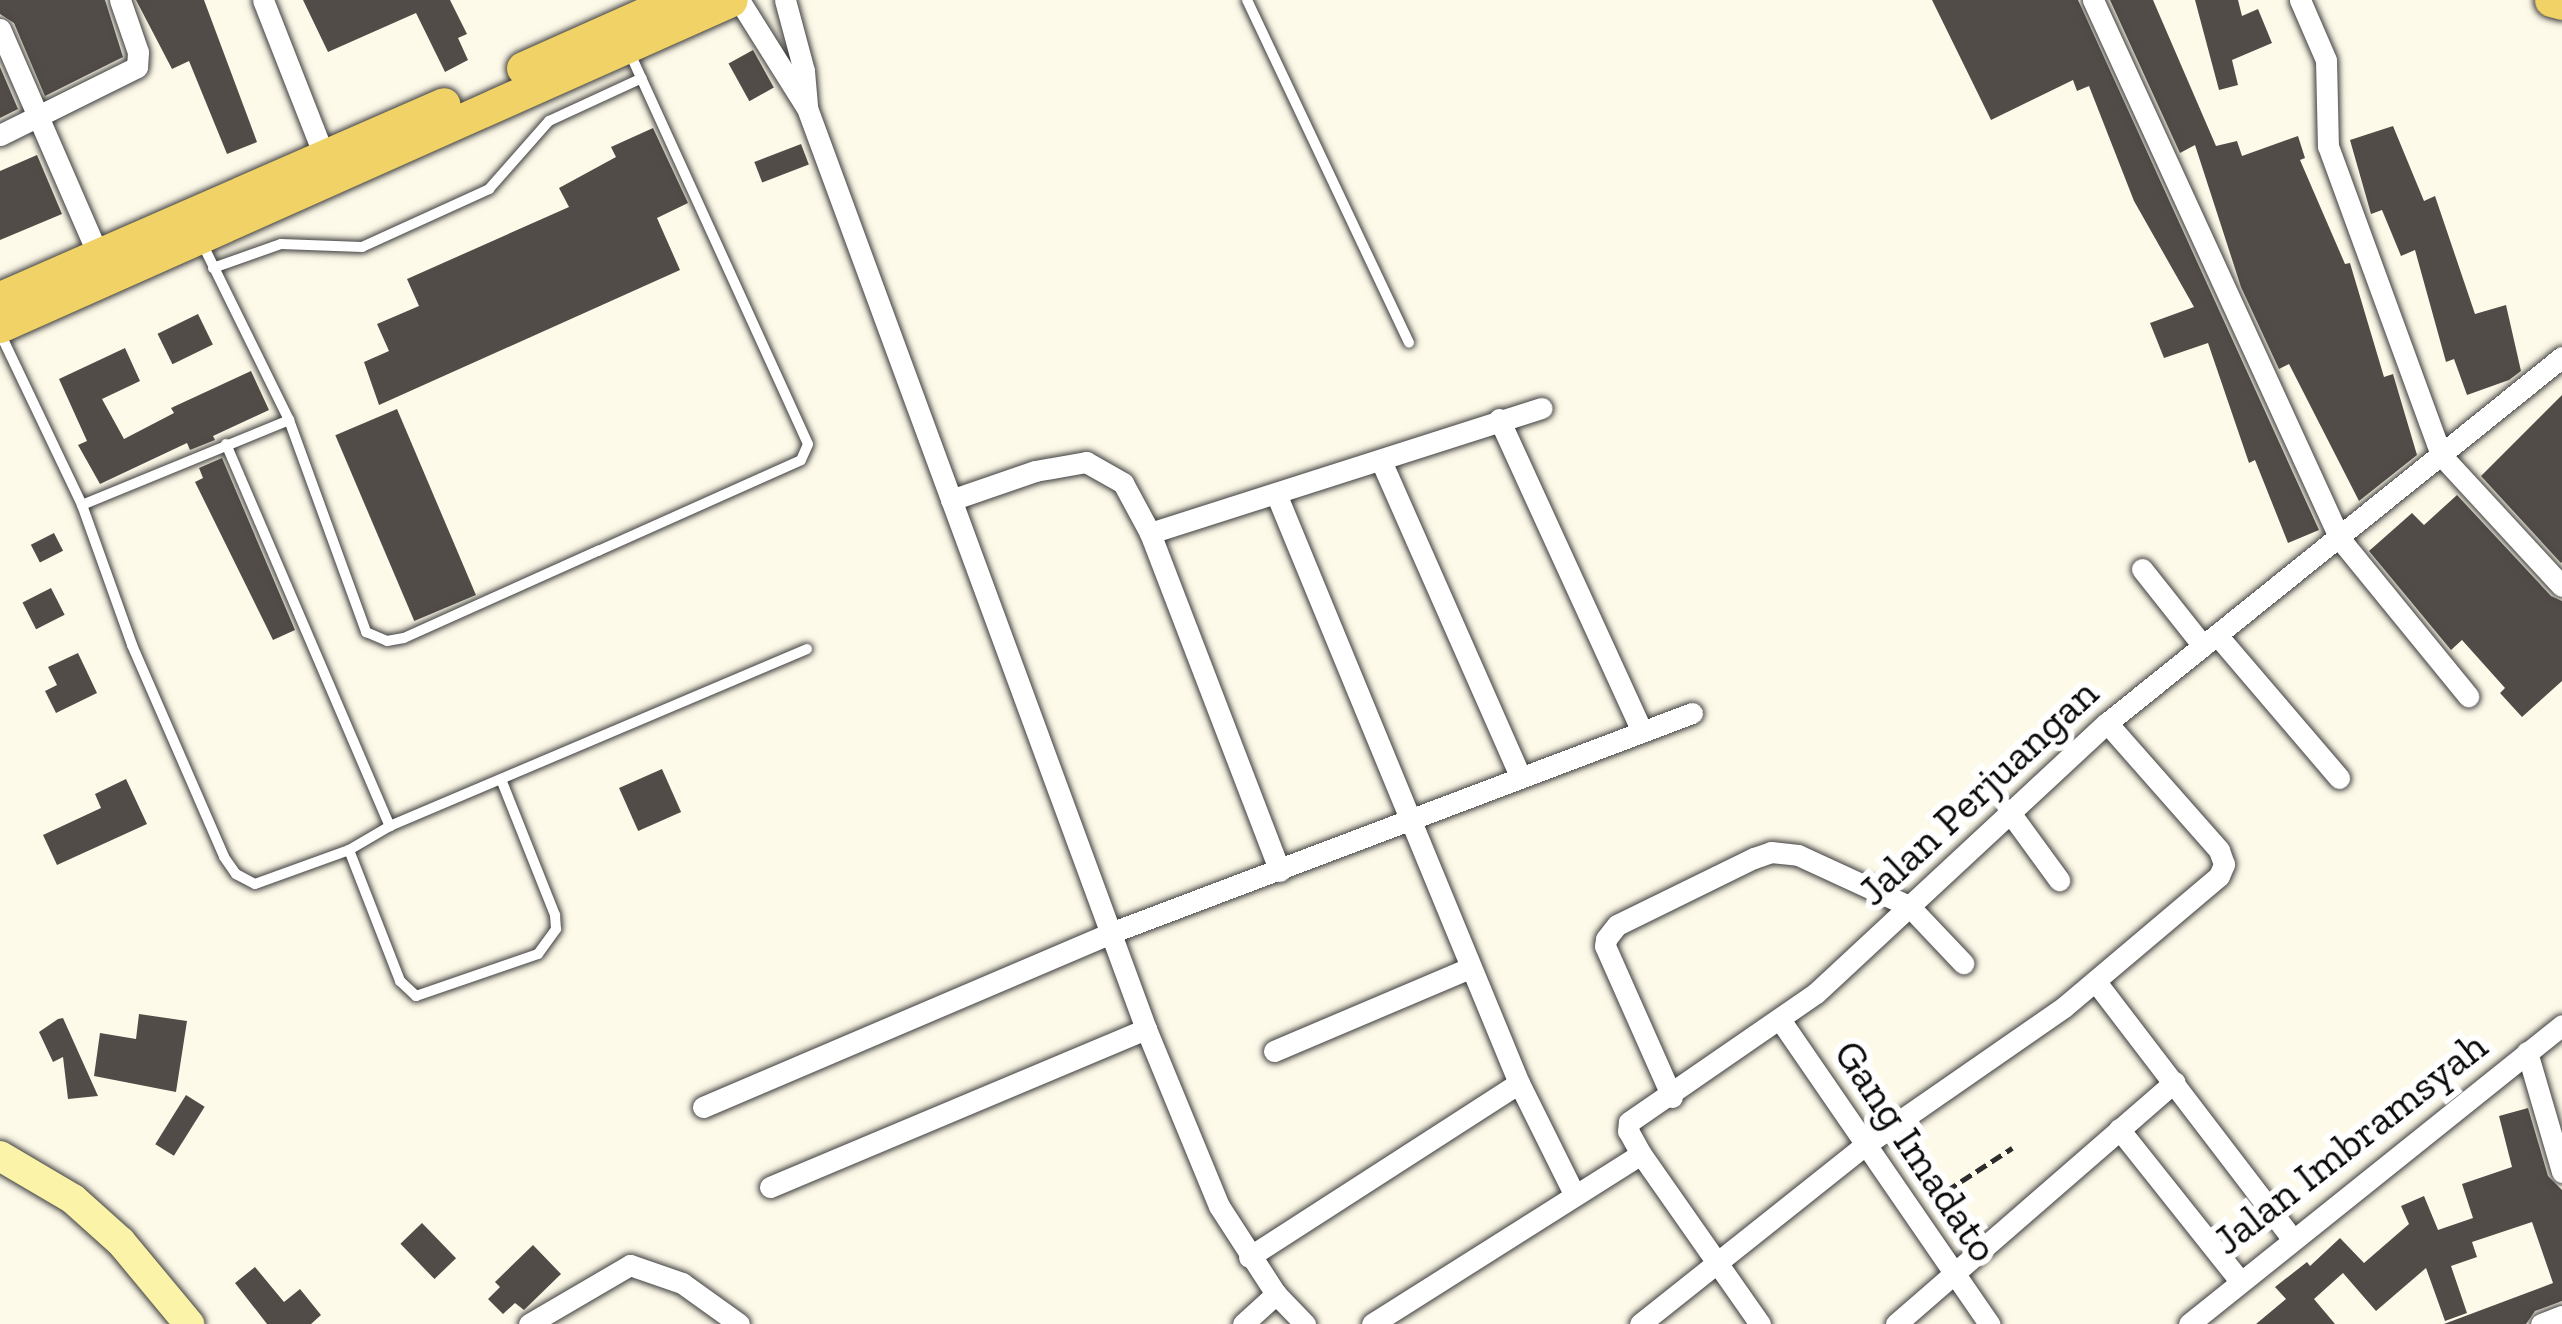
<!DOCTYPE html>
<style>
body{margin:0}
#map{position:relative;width:2562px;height:1324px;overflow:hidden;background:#fefae9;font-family:"Zilla Slab",serif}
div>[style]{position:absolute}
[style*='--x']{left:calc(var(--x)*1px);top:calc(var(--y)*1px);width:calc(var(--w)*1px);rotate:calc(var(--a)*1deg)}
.building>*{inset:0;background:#524c48;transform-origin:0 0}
.path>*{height:4.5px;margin-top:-2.25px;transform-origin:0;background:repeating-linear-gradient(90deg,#2c2c2c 0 12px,transparent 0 18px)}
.roads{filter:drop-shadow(0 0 3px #3d3d3d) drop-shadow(0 0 3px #3d3d3d)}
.lane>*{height:10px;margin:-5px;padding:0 5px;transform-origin:5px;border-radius:5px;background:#fff}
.street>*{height:21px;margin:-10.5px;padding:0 10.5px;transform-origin:10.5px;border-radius:10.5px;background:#fff}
.secondary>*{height:30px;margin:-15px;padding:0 15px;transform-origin:15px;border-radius:15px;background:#faf3a8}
.primary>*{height:33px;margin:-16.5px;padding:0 16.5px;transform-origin:16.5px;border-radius:16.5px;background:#f1d266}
span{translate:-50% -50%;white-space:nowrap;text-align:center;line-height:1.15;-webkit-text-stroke:12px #fff;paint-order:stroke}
.street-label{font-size:42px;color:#0a0a0a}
</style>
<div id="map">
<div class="building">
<i style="clip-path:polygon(0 0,105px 0,123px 57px,45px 96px,14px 23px,0 14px)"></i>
<i style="clip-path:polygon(136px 0,204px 0,257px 142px,227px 154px,189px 61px,172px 69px)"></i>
<i style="clip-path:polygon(303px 0,450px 0,467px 34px,458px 38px,468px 60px,445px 72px,416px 13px,328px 52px)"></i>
<i style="clip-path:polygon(1932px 0,2078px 0,2319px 530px,2288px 543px,2255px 460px,2249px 463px,2208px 343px,2164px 358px,2150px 323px,2194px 307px,2134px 201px,2089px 86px,2077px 91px,2073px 80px,1991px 120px)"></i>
<i style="clip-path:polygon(2110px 0,2153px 0,2216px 146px,2237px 141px,2242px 156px,2298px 136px,2305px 158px,2300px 160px,2345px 264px,2350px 263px,2384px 377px,2393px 374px,2417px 455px,2359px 501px,2289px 364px,2279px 369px,2241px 287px,2195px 145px,2180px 153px)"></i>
<i style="clip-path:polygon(2195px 0,2238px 0,2242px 16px,2258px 9px,2272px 43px,2232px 60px,2238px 85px,2219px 90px)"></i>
<i style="left:753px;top:50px;width:43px;height:28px;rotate:61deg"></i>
<i style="clip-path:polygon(0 67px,18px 109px,0 118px)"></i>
<i style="clip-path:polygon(2393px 126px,2424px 201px,2435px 196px,2475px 314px,2506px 305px,2521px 371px,2509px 380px,2467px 395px,2454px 359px,2446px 362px,2415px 250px,2401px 256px,2382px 210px,2371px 214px,2350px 140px)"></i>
<i style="clip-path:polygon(653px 128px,688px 203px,657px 218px,680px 270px,379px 405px,364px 362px,389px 351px,377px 324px,419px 306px,407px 279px,569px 207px,559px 188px,616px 157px,611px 147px)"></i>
<i style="left:801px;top:144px;width:22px;height:50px;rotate:69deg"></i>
<i style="clip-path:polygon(37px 155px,62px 214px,0 240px,0 171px)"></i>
<i style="left:198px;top:314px;width:34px;height:45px;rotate:64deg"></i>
<i style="clip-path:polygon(125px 348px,140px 381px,102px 399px,124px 439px,174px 413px,171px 408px,251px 371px,269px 410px,213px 436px,215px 440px,190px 450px,187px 443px,100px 484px,78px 445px,87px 441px,59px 379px)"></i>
<i style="clip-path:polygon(2562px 395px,2562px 562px,2561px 563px,2481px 476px)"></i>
<i style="left:397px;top:409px;width:202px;height:67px;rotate:67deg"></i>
<i style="clip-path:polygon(222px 458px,295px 630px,273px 640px,195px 482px,203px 478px,199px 468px)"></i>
<i style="clip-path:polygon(2457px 495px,2551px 596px,2562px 601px,2562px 681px,2522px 717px,2500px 693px,2505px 688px,2462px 640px,2451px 650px,2369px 551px,2412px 513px,2424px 525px)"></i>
<i style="left:54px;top:533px;width:20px;height:26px;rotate:63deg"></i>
<i style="left:51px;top:588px;width:30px;height:32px;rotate:63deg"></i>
<i style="clip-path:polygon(78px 653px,97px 693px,56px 713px,45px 691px,57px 685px,48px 667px)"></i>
<i style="left:662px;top:769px;width:47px;height:47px;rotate:66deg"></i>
<i style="clip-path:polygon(126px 779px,147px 824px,57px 865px,43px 835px,101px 808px,95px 794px)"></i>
<i style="clip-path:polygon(139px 1014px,187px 1021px,176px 1092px,94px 1076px,100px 1033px,136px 1039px)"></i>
<i style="clip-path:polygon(58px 1019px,63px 1018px,98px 1096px,68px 1099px,63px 1057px,53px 1062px,39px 1032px)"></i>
<i style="left:186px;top:1095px;width:22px;height:58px;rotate:32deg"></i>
<i style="clip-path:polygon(2528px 1108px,2548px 1176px,2562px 1190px,2562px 1301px,2535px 1311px,2526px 1324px,2444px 1324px,2553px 1283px,2532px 1222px,2472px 1242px,2477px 1257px,2451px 1266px,2467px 1313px,2445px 1321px,2426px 1268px,2376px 1311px,2343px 1273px,2314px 1299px,2335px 1324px,2256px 1324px,2286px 1299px,2275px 1287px,2307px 1262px,2310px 1266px,2340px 1238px,2364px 1263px,2409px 1224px,2401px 1206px,2424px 1196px,2438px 1230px,2473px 1218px,2462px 1184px,2512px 1167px,2499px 1116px)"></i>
<i style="left:422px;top:1223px;width:49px;height:30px;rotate:46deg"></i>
<i style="clip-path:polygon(533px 1245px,561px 1274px,524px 1310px,515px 1303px,503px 1314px,488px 1299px,500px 1287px,495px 1282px)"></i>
<i style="clip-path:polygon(255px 1267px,284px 1302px,300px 1289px,321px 1315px,311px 1324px,267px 1324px,235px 1283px)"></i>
</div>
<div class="path">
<i style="--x:1931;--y:1201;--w:97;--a:-33.2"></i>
</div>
<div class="roads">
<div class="lane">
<i style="--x:1247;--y:0;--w:379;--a:64.7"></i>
<i style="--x:200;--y:239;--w:202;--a:63.8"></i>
<i style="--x:289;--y:420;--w:226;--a:70"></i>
<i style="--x:366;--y:632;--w:23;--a:23"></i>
<i style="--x:387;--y:641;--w:17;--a:-10"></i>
<i style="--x:404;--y:638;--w:213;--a:-24.2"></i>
<i style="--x:598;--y:551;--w:222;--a:-24.1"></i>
<i style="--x:801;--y:460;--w:17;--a:-66"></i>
<i style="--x:808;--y:444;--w:434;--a:-114.5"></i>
<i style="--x:213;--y:268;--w:72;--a:-19.4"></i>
<i style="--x:281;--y:244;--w:81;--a:2.1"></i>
<i style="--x:362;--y:247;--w:140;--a:-24.5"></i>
<i style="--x:489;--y:189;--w:91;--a:-48.6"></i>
<i style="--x:549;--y:121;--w:102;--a:-24.8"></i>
<i style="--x:0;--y:333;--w:191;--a:64.5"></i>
<i style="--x:82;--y:505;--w:149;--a:70.3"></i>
<i style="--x:132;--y:645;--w:231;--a:66.5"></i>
<i style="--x:224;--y:857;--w:21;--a:55"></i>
<i style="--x:236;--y:874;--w:21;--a:28"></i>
<i style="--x:255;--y:884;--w:100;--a:-19.9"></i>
<i style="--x:349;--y:850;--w:48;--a:-30.3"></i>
<i style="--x:390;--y:826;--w:453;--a:-23"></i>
<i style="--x:226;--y:444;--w:416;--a:66.8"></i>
<i style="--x:82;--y:505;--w:224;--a:-22.3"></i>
<i style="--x:349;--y:850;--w:141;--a:68.7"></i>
<i style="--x:400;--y:981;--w:22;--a:43"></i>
<i style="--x:416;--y:996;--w:129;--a:-19"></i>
<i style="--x:538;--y:954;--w:31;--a:-54"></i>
<i style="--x:556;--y:929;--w:14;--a:-94"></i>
<i style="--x:555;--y:915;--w:146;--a:-111.7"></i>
</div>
<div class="street">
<i style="--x:263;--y:0;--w:164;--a:68.6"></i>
<i style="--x:739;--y:0;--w:126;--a:57.9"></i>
<i style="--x:785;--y:0;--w:73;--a:75"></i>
<i style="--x:804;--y:71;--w:37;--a:85"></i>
<i style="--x:807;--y:108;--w:981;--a:69.79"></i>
<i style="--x:1146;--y:1029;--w:191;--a:67.6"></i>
<i style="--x:1219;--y:1206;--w:105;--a:57.1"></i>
<i style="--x:1276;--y:1294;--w:42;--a:46"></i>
<i style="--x:2093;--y:0;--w:593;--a:65.38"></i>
<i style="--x:2340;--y:539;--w:203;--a:50.8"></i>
<i style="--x:2300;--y:0;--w:65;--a:66.6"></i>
<i style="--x:2326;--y:60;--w:86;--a:88.7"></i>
<i style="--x:2328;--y:146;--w:329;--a:69.9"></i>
<i style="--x:2441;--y:455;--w:178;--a:47.3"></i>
<i style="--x:0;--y:29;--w:249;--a:66.5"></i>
<i style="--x:0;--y:135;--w:153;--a:-26.4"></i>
<i style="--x:137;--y:67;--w:15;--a:-86"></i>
<i style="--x:138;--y:52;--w:55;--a:-109.1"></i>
<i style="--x:1499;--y:419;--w:344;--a:65.4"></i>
<i style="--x:1382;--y:463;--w:344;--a:66.2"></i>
<i style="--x:1277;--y:496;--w:635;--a:67.6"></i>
<i style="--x:1519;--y:1083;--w:122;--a:63.6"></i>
<i style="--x:951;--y:500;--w:89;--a:-19"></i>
<i style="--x:1035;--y:471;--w:52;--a:-10"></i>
<i style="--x:1086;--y:462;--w:43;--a:29.6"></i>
<i style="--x:1123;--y:483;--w:57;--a:61.6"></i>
<i style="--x:1150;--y:533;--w:362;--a:69"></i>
<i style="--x:1150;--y:533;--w:411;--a:-17.7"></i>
<i style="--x:2142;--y:569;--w:98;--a:51.6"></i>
<i style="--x:2217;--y:635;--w:188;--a:49.5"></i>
<i style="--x:2008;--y:810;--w:87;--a:53.9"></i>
<i style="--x:2096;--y:982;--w:322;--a:52.6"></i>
<i style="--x:1781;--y:1021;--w:368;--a:55.5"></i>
<i style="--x:1274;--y:1051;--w:213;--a:-23"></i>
<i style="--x:2527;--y:1052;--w:125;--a:73.7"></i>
<i style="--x:1672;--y:1097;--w:165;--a:-113.9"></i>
<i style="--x:1605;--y:946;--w:7;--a:-82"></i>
<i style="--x:1606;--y:939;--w:18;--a:-52"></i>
<i style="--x:1617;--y:925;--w:153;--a:-26.1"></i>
<i style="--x:1754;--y:858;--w:18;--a:-19"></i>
<i style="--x:1771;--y:852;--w:27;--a:6"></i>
<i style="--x:1798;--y:855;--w:122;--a:24.7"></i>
<i style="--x:1909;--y:906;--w:79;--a:46.5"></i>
<i style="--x:703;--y:1107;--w:446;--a:-23.1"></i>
<i style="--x:1113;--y:932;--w:619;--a:-20.72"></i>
<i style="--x:2119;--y:1129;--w:193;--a:51.5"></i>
<i style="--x:770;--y:1187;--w:408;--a:-22.8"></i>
<i style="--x:1249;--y:1257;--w:321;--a:-32.8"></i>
<i style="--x:529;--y:1324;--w:117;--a:-30.3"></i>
<i style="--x:630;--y:1265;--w:55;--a:19.1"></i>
<i style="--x:682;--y:1283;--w:70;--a:35.7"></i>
<i style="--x:1243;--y:1324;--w:45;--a:-42.3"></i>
<i style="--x:1372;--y:1324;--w:318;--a:-32.3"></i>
<i style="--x:1640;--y:1324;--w:288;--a:-38.5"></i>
<i style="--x:1865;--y:1145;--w:242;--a:-34.7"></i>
<i style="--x:2064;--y:1007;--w:203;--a:-40.2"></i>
<i style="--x:2219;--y:876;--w:13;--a:-67"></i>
<i style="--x:2224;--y:864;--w:15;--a:-110"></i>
<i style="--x:2219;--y:850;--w:169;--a:-131.4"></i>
<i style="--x:1760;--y:1324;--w:208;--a:-125"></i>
<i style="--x:1641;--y:1154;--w:26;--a:-119"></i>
<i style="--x:1628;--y:1131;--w:9;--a:-84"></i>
<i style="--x:1629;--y:1122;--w:227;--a:-34.6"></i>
<i style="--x:1816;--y:993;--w:397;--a:-42.9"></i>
<i style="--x:2107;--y:723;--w:584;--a:-38.81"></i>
<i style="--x:1896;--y:1324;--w:369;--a:-41"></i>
<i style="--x:2189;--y:1324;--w:478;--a:-38.7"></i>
<i style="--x:2541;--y:1324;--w:22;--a:-21"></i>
</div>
<div class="secondary">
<i style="--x:0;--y:1156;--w:85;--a:30.5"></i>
<i style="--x:73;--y:1199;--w:64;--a:41.9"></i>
<i style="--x:121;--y:1242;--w:107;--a:50.3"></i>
</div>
<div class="primary">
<i style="--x:2551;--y:0;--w:11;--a:15"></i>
<i style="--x:523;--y:68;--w:167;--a:-24"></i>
<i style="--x:0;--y:298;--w:484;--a:-23.6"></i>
<i style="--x:0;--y:326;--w:800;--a:-24.04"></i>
</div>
</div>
<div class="street-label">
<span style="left:1978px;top:792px;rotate:-43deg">Jalan Perjuangan</span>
<span style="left:2350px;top:1143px;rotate:-38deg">Jalan Imbramsyah</span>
<span style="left:1916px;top:1151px;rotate:56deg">Gang Imadato</span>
</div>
</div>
